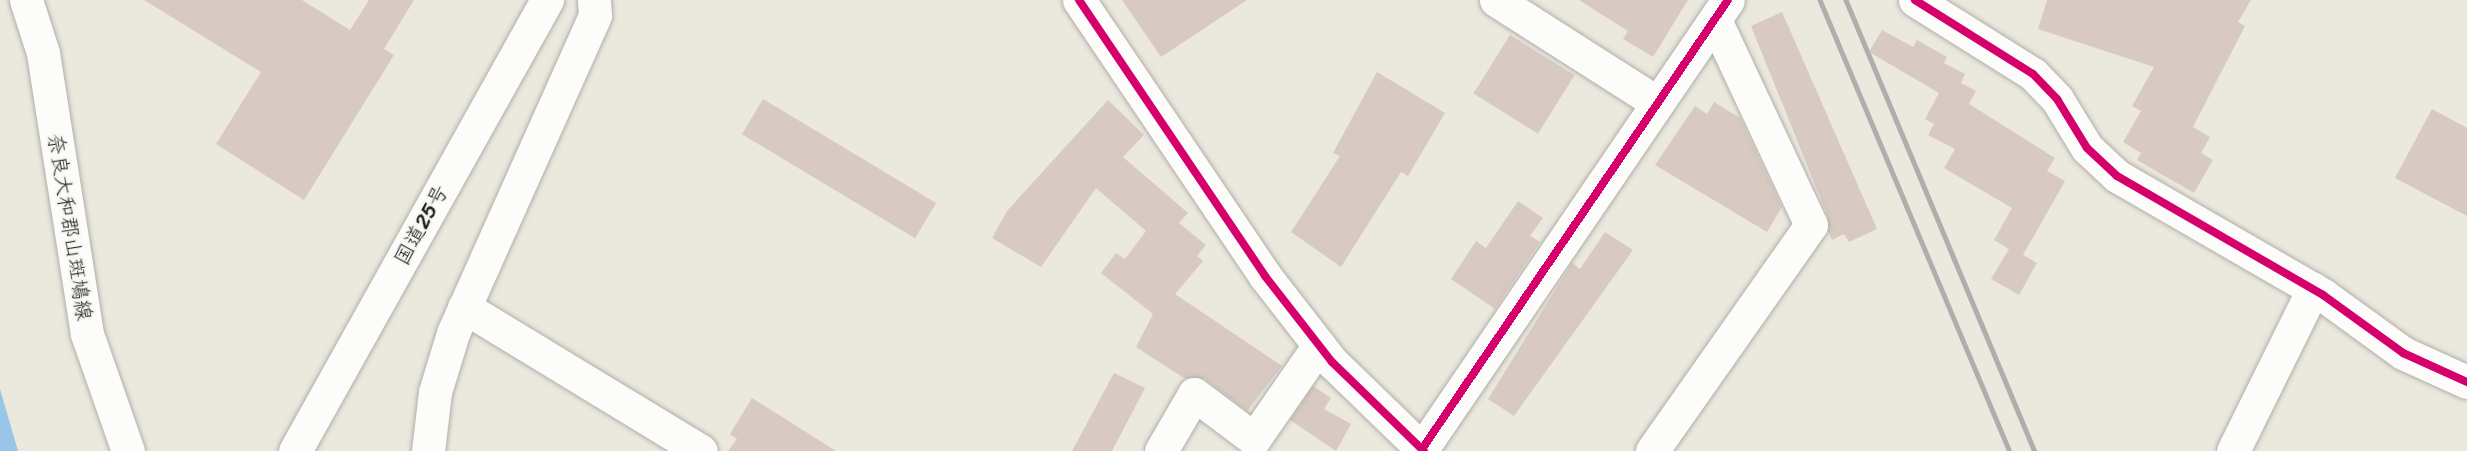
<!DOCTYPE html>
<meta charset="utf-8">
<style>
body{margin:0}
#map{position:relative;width:2467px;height:451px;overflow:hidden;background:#ebe8de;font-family:Sriracha,"Klee One",sans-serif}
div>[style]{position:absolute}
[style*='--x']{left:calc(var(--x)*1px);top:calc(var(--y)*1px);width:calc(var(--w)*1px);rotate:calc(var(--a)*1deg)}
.water>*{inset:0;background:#99c5e6}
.building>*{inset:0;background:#d8cac2;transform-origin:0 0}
.roads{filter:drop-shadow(0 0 2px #b1afa9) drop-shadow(0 0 2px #b1afa9)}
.minor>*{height:33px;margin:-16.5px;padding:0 16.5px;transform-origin:16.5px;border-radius:16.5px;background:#fcfcfa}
.major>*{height:33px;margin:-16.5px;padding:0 16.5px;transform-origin:16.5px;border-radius:16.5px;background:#fcfcfa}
.highway>*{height:33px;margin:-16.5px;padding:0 16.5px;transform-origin:16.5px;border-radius:16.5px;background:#fcfcfa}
.rail>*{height:4.5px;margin:-2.25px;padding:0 2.25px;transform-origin:2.25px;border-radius:2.25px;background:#afaead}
.cycleway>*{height:8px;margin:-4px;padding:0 4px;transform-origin:4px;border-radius:4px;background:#d6006c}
span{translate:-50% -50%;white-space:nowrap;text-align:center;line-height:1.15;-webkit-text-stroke:4.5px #f6f6f2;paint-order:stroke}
.street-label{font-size:21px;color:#1c1c1c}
</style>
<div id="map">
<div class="water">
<i style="clip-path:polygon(0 389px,18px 451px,0 451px)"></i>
</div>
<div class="building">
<i style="clip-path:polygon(144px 0,302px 0,350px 30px,369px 0,414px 0,384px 49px,394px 55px,304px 200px,216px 144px,261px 72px)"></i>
<i style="clip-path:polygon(1122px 0,1247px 0,1161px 57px)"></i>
<i style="clip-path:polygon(1579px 0,1688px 0,1653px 57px,1623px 39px,1628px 31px)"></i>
<i style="clip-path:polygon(2047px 0,2251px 0,2238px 22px,2245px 26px,2193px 127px,2210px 137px,2201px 153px,2213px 160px,2194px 193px,2137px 160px,2141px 153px,2123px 142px,2141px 111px,2132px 106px,2154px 67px,2038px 29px)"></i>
<i style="clip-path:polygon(1782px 12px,1877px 229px,1849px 242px,1844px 234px,1832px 240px,1828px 231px,1828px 217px,1751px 26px)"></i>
<i style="clip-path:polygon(1882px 30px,1913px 47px,1917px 40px,1947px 57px,1944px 63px,1965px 74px,1961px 83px,1976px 91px,1969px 104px,2055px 158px,2047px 171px,2065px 181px,2023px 255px,2037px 263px,2019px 295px,1991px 279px,2009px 249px,1994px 240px,2012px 208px,1944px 168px,1955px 149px,1928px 135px,1934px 124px,1925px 119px,1939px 93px,1869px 52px)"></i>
<i style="left:1510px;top:35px;width:76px;height:69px;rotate:32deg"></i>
<i style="clip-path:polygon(1377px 72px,1445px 113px,1408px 176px,1401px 172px,1341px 267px,1291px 232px,1340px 156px,1333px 153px)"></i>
<i style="left:763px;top:99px;width:202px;height:41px;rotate:31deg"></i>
<i style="clip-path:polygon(1108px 100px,1144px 135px,1123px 157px,1188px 213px,1179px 223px,1206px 245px,1197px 256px,1203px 261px,1175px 294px,1282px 366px,1247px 411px,1205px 379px,1184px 378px,1136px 347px,1153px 314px,1101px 273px,1116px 253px,1125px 259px,1146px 231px,1096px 188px,1041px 267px,992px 238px,1007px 211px)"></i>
<i style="clip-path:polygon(1714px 102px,1740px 118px,1782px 207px,1767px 232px,1655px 165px,1695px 106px,1707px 114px)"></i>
<i style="clip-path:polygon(2432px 109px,2467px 128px,2467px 216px,2395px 178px)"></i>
<i style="clip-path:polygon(1518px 201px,1543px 218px,1530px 236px,1540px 242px,1495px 309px,1451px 279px,1476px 241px,1486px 248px)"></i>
<i style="clip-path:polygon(1605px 232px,1633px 250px,1514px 416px,1488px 399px,1572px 263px,1580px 269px)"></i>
<i style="clip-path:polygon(1114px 373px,1145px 388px,1112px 451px,1072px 451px)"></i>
<i style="clip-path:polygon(1313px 386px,1331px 398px,1324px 409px,1351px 424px,1336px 451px,1290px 420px)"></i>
<i style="clip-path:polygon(752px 398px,779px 415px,836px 451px,728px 451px,737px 439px,730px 434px)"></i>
</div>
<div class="roads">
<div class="minor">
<i style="--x:1079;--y:0;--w:333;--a:56"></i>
<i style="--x:1265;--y:276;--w:109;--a:52.1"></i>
<i style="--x:1332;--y:362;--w:128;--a:44.1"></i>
<i style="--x:1496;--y:0;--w:190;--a:32.5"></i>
<i style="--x:1915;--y:0;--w:139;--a:32.1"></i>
<i style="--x:2033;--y:74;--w:35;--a:46"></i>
<i style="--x:2057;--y:99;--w:57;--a:58.5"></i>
<i style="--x:2087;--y:148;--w:41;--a:43"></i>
<i style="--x:2117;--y:176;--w:238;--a:30"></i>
<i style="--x:2323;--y:295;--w:99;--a:35.9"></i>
<i style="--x:2403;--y:353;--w:70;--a:24.4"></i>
<i style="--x:464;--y:307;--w:277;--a:31.3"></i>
<i style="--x:1422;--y:449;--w:543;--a:-55.73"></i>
<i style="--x:428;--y:451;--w:59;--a:-83.2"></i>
<i style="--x:435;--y:392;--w:62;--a:-73"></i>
<i style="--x:453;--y:333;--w:348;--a:-65.9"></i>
<i style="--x:595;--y:15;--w:15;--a:-94"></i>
<i style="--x:1161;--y:451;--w:66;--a:-59.9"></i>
<i style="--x:1194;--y:394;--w:75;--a:36.9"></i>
<i style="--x:1254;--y:439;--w:114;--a:-55.3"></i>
<i style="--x:1652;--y:451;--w:276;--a:-54.9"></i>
<i style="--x:1811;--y:225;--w:226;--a:-115.1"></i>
<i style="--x:2233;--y:451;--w:181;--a:-63.7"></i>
</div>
<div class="major">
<i style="--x:26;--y:0;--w:56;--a:72.2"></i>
<i style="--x:43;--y:53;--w:284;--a:81.1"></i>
<i style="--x:87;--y:334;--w:124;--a:70.7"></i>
</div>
<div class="highway">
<i style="--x:295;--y:451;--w:517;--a:-60.81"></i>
</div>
</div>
<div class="rail">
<i style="--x:1820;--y:0;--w:489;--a:67.2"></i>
<i style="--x:1846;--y:0;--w:489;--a:67.3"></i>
</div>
<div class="cycleway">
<i style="--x:1079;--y:0;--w:333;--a:56"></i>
<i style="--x:1265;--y:276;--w:109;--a:52.1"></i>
<i style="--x:1332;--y:362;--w:128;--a:44.1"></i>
<i style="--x:1915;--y:0;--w:139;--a:32.1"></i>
<i style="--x:2033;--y:74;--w:35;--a:46"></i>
<i style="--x:2057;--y:99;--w:57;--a:58.5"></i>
<i style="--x:2087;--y:148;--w:41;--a:43"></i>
<i style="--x:2117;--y:176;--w:238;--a:30"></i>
<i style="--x:2323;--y:295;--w:99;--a:35.9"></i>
<i style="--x:2403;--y:353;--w:70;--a:24.4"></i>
<i style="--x:1422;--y:449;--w:543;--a:-55.73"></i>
</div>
<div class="street-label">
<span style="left:421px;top:225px;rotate:-61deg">国道25号</span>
<span style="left:70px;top:227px;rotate:81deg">奈良大和郡山斑鳩線</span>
</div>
</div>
